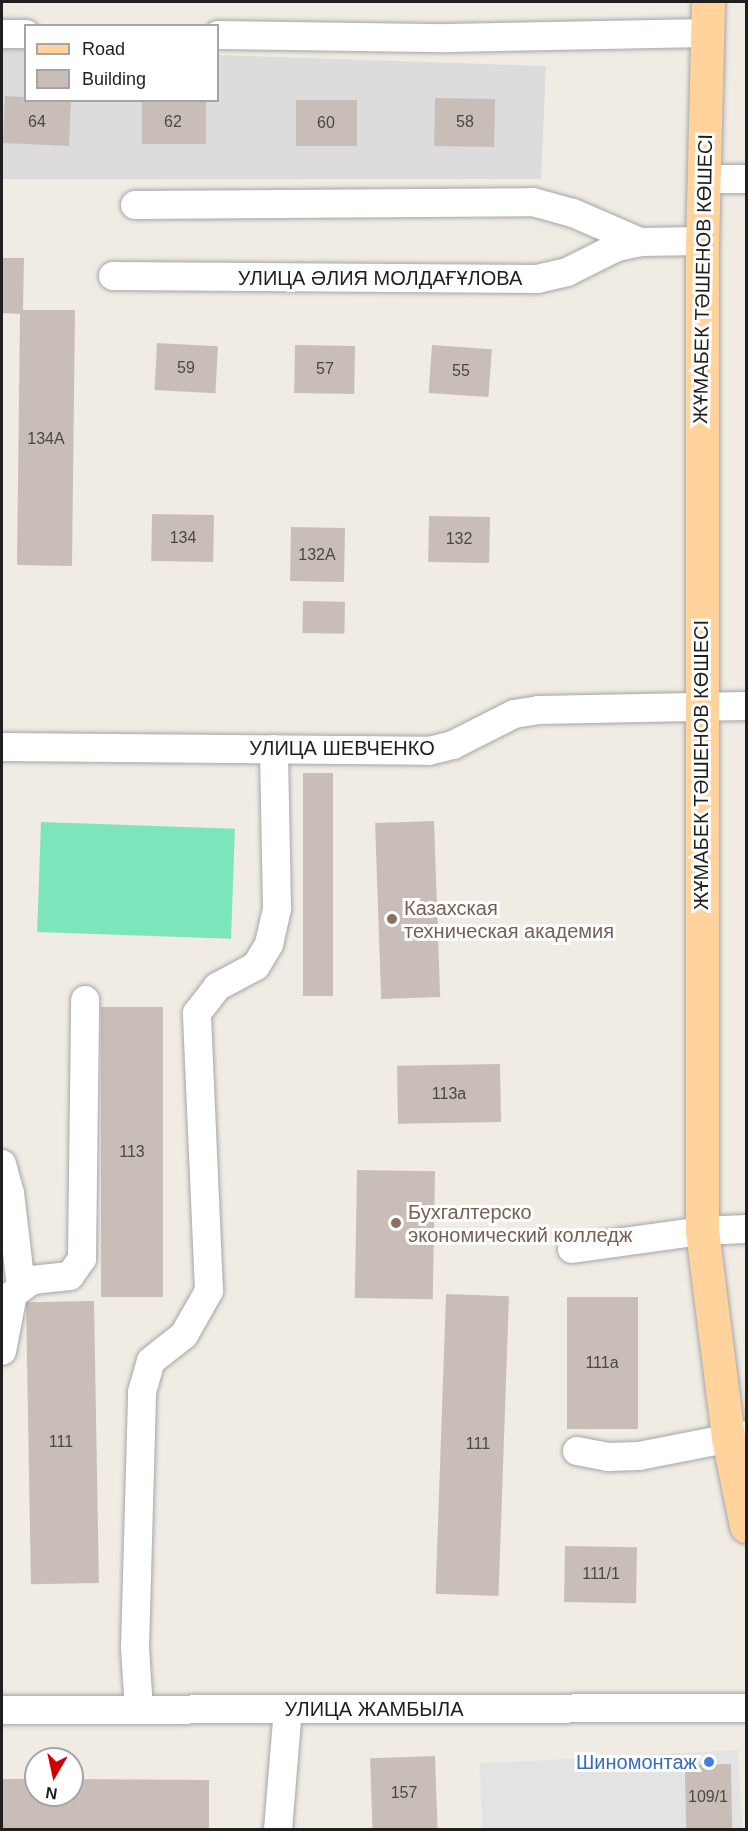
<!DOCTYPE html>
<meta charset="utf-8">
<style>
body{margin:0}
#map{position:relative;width:748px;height:1831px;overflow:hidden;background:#f0ece4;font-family:Arial,sans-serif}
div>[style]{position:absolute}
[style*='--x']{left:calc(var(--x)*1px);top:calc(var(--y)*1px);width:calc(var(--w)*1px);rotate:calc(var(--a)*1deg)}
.residential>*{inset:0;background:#dddcdc}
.pitch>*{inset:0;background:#7de5bc;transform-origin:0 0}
.parking>*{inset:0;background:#e3e3e3;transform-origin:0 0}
.building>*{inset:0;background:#c9beb7;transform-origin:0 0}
.roads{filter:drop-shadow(0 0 2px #a6a6a6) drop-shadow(0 0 2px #a6a6a6)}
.minor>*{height:28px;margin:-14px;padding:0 14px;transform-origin:14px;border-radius:14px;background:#fff}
.major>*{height:33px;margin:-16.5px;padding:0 16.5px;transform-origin:16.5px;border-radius:16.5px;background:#ffd39b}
.dots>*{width:16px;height:16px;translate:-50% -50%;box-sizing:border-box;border:3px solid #fff;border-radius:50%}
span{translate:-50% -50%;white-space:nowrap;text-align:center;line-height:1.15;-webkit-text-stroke:6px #fff;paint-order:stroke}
.number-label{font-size:16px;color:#4a4745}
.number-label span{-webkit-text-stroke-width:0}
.street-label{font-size:20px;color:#1f1f1f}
.education-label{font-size:20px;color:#785e54}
.left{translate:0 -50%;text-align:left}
.shop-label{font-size:20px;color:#366cbe}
.right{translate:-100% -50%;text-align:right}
.frame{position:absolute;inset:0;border:3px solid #1f1f1f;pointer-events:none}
.legend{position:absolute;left:24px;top:24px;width:195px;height:78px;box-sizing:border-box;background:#fff;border:2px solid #a5a5a5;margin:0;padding:8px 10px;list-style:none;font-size:18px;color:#1f1f1f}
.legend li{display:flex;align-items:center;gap:12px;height:30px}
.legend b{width:30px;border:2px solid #a5a5a5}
.north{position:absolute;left:24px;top:1747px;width:60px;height:60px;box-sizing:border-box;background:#fff;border:2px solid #a5a5a5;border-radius:50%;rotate:189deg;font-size:16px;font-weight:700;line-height:24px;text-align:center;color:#1f1f1f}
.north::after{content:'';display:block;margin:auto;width:21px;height:27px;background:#ce0002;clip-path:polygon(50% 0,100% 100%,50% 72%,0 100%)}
</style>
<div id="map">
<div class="residential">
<i style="clip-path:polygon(2px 48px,25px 49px,26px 100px,218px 100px,218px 55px,546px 66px,541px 179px,2px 179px)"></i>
</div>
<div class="pitch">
<i style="left:41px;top:822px;width:194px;height:110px;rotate:2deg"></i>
</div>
<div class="parking">
<i style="left:738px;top:1750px;width:79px;height:259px;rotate:87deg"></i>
</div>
<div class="building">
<i style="clip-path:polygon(5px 96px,26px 97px,26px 100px,71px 100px,69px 146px,3px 143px)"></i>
<i style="left:435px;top:98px;width:60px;height:48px;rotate:1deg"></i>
<i style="left:142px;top:100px;width:64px;height:44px"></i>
<i style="left:296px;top:100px;width:61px;height:46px"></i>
<i style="clip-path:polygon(2px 258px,24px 258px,23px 310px,75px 310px,72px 566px,17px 565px,20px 314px,2px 313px)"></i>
<i style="left:157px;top:343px;width:61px;height:47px;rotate:3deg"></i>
<i style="left:295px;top:345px;width:60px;height:48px;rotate:1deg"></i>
<i style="left:432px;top:345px;width:60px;height:48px;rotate:4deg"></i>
<i style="left:152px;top:514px;width:62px;height:47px;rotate:1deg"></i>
<i style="left:429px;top:516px;width:61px;height:46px;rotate:1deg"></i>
<i style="left:291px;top:527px;width:54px;height:54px;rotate:1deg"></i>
<i style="left:303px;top:601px;width:42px;height:32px;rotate:1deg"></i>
<i style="left:303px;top:773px;width:30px;height:223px"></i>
<i style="left:434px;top:821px;width:176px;height:59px;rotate:88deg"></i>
<i style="left:101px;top:1007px;width:62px;height:290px"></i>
<i style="left:500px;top:1064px;width:58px;height:103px;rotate:89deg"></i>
<i style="left:357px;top:1170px;width:78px;height:128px;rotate:1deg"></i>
<i style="left:446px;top:1294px;width:63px;height:300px;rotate:2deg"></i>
<i style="left:567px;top:1297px;width:71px;height:132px"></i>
<i style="left:94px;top:1301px;width:282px;height:68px;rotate:89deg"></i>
<i style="left:565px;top:1546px;width:72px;height:56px;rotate:1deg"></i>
<i style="left:435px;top:1756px;width:74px;height:65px;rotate:88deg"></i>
<i style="left:731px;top:1764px;width:66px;height:46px;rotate:89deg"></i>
<i style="clip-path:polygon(2px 1779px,36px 1779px,36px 1795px,72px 1795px,72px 1779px,209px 1780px,209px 1830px,2px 1830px)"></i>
</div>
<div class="roads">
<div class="minor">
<i style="--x:2;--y:34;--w:24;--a:0"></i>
<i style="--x:218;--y:35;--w:229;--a:0.8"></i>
<i style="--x:447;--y:38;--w:260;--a:-1.1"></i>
<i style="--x:703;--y:179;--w:43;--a:0"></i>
<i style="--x:135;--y:205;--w:398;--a:-0.4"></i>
<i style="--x:533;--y:202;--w:41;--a:15.4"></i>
<i style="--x:573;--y:213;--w:73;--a:23.4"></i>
<i style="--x:113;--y:276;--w:424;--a:0.4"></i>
<i style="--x:537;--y:279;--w:31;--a:-13"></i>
<i style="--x:567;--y:272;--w:56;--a:-26.6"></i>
<i style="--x:617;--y:247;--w:24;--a:-12"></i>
<i style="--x:640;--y:242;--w:62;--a:-0.9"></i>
<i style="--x:2;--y:747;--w:427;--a:0.5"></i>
<i style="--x:429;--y:751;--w:25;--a:-14"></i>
<i style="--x:453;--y:745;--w:68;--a:-26.9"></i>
<i style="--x:514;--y:714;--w:24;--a:-9"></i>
<i style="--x:538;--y:710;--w:208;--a:-1.1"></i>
<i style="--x:2;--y:1164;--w:30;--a:75"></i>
<i style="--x:10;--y:1193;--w:94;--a:83.3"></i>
<i style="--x:572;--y:1249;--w:131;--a:-7.9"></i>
<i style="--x:702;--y:1231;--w:44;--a:-2.6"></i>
<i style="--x:2;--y:1351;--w:58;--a:-79.1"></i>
<i style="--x:13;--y:1294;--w:24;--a:-36"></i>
<i style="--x:32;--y:1280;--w:38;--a:-6"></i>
<i style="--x:70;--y:1276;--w:21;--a:-55"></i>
<i style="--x:82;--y:1259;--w:259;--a:-89.3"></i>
<i style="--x:577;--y:1451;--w:32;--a:11"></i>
<i style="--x:608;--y:1457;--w:31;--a:-2"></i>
<i style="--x:639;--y:1456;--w:109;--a:-11.1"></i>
<i style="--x:2;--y:1710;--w:744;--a:-0.15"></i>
<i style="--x:139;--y:1710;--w:62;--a:-93.7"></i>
<i style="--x:135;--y:1648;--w:256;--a:-88.4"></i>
<i style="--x:142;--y:1392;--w:32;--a:-74"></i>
<i style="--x:151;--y:1361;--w:42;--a:-38.2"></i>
<i style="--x:184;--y:1335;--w:51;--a:-60.4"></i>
<i style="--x:209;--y:1291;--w:278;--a:-92.5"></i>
<i style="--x:197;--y:1013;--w:33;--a:-52"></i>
<i style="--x:217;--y:987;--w:44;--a:-28.3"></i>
<i style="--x:256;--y:966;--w:26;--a:-59"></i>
<i style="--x:269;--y:944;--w:37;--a:-77"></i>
<i style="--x:277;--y:908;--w:159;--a:-91.1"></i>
<i style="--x:278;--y:1830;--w:121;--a:-85.3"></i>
</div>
<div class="major">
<i style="--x:708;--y:2;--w:239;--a:91.4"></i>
<i style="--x:702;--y:241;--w:990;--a:90"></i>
<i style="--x:702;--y:1231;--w:209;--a:82.8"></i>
<i style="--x:728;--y:1438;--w:90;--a:78.4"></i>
</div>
</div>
<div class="dots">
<i style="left:392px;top:919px;background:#8d6e63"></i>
<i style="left:396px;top:1223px;background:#8d6e63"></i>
<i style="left:709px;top:1762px;background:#3f7fe0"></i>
</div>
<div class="number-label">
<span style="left:37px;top:122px">64</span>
<span style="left:173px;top:122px">62</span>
<span style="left:465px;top:122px">58</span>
<span style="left:326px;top:123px">60</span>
<span style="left:186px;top:368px">59</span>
<span style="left:325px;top:369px">57</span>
<span style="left:461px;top:371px">55</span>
<span style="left:46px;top:439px">134А</span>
<span style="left:183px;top:538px">134</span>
<span style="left:459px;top:539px">132</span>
<span style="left:317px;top:555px">132А</span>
<span style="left:449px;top:1094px">113а</span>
<span style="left:132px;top:1152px">113</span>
<span style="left:602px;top:1363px">111а</span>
<span style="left:61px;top:1442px">111</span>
<span style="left:478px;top:1444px">111</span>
<span style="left:601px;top:1574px">111/1</span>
<span style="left:404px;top:1793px">157</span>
<span style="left:708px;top:1797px">109/1</span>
</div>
<div class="street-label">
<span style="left:380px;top:278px">УЛИЦА ӘЛИЯ МОЛДАҒҰЛОВА</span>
<span style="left:703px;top:279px;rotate:-89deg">ЖҰМАБЕК ТӘШЕНОВ КӨШЕСІ</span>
<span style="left:342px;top:748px">УЛИЦА ШЕВЧЕНКО</span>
<span style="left:701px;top:765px;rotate:-90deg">ЖҰМАБЕК ТӘШЕНОВ КӨШЕСІ</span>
<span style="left:374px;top:1709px">УЛИЦА ЖАМБЫЛА</span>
</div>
<div class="education-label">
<span class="left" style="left:404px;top:920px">Казахская<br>техническая академия</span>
<span class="left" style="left:408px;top:1224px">Бухгалтерско<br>экономический колледж</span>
</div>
<div class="shop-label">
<span class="right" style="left:697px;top:1762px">Шиномонтаж</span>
</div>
<div class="frame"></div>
<ul class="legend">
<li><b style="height:8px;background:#ffd39b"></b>Road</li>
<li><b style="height:16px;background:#c9beb7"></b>Building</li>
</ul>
<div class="north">N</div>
</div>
